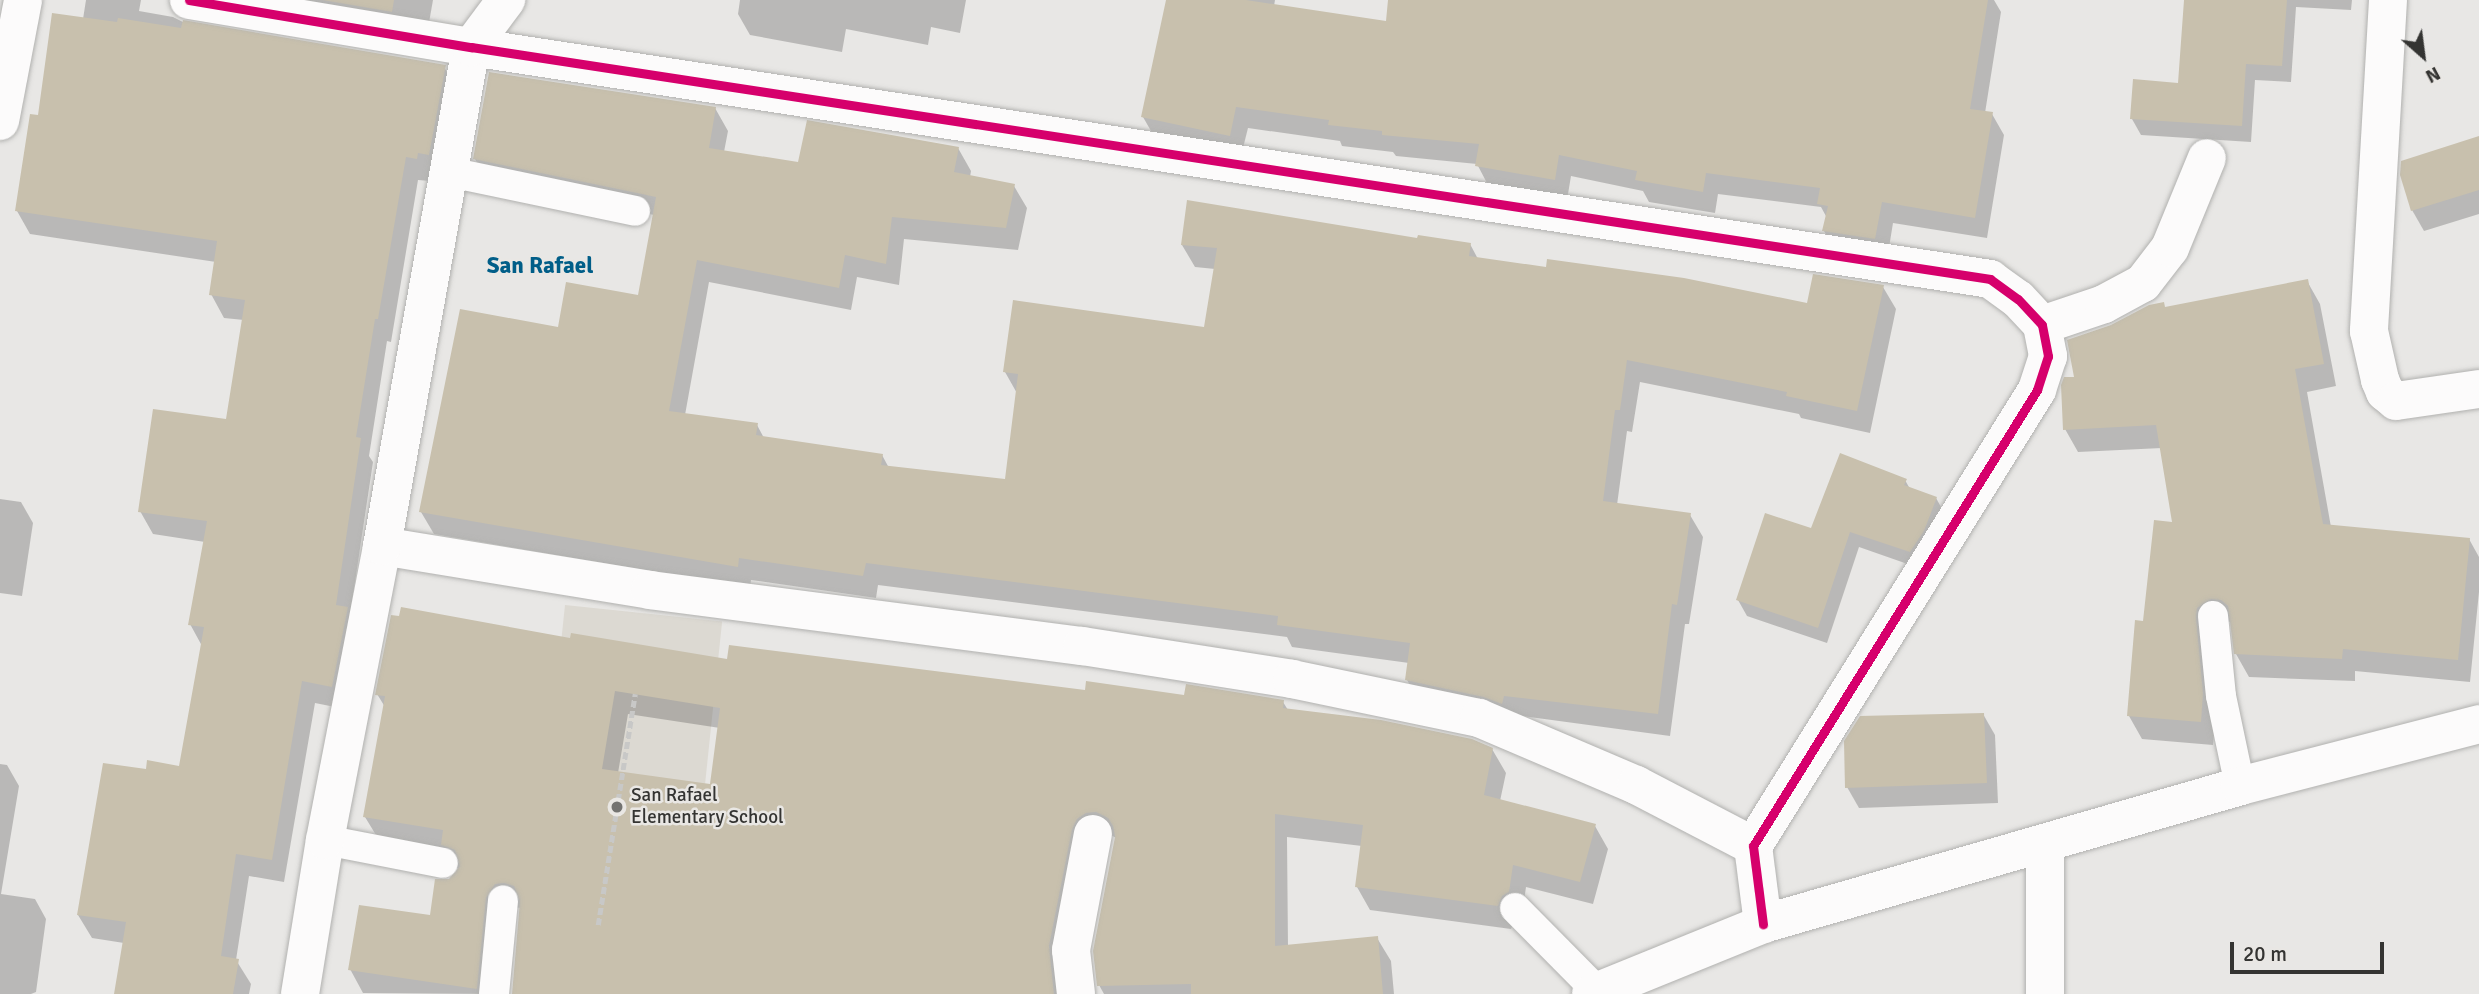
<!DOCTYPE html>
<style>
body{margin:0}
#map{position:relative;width:2479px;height:994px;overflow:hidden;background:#e8e7e5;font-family:Signika,sans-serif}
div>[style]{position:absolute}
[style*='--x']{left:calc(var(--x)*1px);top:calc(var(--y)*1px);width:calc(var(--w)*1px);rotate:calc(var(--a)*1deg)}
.built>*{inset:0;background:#dcd9d2;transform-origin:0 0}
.shadow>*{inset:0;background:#0003}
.building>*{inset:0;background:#c8c0ad}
.path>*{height:4.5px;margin-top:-2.25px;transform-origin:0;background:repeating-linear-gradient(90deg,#c8c8c7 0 7px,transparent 0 10.5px)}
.roads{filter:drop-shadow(0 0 2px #b1b1af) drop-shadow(0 0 2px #b1b1af)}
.lane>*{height:30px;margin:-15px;padding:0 15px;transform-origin:15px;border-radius:15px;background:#fcfbfb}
.street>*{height:38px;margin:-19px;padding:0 19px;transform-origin:19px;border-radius:19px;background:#fcfbfb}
.cycleway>*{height:9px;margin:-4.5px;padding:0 4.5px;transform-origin:4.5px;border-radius:4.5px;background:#d6006c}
.dots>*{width:19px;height:19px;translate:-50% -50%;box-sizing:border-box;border:4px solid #e9e7e4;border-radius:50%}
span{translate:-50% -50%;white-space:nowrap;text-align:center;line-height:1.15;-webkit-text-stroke:5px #e9e7e4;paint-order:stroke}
.poi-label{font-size:19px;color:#343432}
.left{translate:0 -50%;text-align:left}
.quarter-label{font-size:23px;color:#015e88;font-weight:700}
.north{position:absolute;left:2388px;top:21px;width:70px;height:70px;-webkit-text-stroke:5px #e9e7e4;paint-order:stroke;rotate:152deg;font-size:19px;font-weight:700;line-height:28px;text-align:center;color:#343432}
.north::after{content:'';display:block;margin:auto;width:24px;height:32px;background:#343432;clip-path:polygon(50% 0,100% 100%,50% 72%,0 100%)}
.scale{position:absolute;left:2230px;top:942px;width:154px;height:32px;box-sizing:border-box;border:4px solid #343432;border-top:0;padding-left:9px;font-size:21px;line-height:24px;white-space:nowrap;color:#343432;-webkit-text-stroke:5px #e9e7e4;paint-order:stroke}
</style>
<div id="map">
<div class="built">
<i style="left:565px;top:605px;width:158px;height:392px;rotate:6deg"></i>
</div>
<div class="shadow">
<i style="clip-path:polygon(86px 0,141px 0,139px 11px,173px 17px,185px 23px,444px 67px,458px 90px,430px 181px,418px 180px,391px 342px,387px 341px,369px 456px,373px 462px,350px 615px,345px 709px,315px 703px,284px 882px,249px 876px,236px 960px,251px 984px,249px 994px,115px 994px,124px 943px,92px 938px,78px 915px,147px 771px,180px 768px,202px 646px,190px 624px,205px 542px,153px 534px,140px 511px,228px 421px,244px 320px,224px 318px,211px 294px,216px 262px,30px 234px,17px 211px,39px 117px,83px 19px)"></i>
<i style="clip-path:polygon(304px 0,433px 0,427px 34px)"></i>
<i style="clip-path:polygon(740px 0,966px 0,960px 33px,931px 27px,928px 45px,846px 29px,842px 52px,750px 35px,738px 14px)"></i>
<i style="clip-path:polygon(1168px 0,1275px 0,1274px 6px,1386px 26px,1538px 0,1994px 0,2001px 12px,1985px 113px,1992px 114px,2004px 135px,1987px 238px,1893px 223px,1887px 260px,1837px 252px,1824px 231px,1827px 218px,1821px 207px,1718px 194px,1715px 213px,1649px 202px,1643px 191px,1571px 176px,1567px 200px,1489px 187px,1477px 164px,1396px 156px,1393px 152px,1342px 146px,1340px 141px,1248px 128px,1241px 156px,1155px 138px,1143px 117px)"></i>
<i style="clip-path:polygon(2186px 0,2352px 0,2351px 10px,2296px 7px,2291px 82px,2255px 80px,2251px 142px,2141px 135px,2132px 119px,2180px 85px)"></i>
<i style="clip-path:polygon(715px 108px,728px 131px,724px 152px,799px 164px,958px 148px,971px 171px,970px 177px,1014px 186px,1027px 208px,1018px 250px,904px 239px,899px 285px,857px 277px,851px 310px,709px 282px,685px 415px,757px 425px,764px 438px,882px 455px,889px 468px,1007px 481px,1018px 395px,1005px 372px,1206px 329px,1215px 269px,1195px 267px,1182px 245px,1419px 240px,1470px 244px,1478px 259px,1808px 305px,1883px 287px,1896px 309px,1870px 433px,1801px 418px,1799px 414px,1640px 382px,1632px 432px,1627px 431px,1617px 505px,1690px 515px,1703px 537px,1689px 624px,1685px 624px,1670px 736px,1420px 702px,1407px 680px,1409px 663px,1292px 647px,1287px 637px,878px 585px,876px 598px,751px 580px,750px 588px,434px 534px,421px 512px,559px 329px,639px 297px,654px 215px,488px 181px,475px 159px)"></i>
<i style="clip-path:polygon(2479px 138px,2479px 214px,2424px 231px,2412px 210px)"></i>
<i style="clip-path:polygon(2307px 281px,2320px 304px,2336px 386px,2307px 392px,2331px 527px,2469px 539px,2479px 557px,2479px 592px,2470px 682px,2355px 671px,2355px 681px,2249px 677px,2236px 654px,2232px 622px,2224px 621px,2213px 745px,2142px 739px,2129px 716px,2145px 622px,2175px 523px,2162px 448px,2078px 452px,2065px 429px,2076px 378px,2166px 309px)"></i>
<i style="clip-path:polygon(1905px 480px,1910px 489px,1936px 498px,1945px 514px,1919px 568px,1859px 547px,1827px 643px,1747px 616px,1738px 600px,1812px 531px)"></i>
<i style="clip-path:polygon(0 499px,21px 502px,33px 523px,22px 596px,0 593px)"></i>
<i style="clip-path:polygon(evenodd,572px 640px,729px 661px,1086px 692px,1283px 702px,1288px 710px,1492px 749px,1506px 773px,1500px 801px,1595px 826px,1608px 849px,1593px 904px,1526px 887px,1522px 915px,1515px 920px,1511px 929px,1370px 910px,1357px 887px,1362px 846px,1287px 837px,1288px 947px,1377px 938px,1391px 961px,1394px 994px,1104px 994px,1099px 985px,1116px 838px,1111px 835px,1065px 994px,515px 994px,522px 908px,510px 907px,491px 994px,363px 993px,350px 969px,431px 917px,460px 869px,379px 840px,365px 817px,385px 707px,377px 694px,572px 640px,628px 714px,720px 728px,712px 786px,618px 773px,628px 714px)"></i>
<i style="clip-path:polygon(1983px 714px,1995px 735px,1998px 803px,1859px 808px,1847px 787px)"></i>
<i style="clip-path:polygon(0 764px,7px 765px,19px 786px,1px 894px,35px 899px,46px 919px,36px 992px,31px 994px,0 994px)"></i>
</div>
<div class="building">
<i style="clip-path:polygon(322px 0,394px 0,392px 12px)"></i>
<i style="clip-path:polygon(1166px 0,1246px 0,1386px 21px,1388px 0,1988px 0,1970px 109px,1993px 112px,1975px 218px,1882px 202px,1875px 239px,1822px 231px,1828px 206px,1817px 204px,1820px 188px,1706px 173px,1703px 192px,1635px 180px,1637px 171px,1559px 155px,1555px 180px,1475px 166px,1479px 144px,1382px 135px,1382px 131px,1328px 125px,1329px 120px,1236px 107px,1230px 136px,1141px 117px)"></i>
<i style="clip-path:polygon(2184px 0,2287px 0,2282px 66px,2246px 64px,2242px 126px,2130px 119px,2133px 79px,2178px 83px)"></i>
<i style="clip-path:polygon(52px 13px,117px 22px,118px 18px,181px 28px,183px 20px,446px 65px,429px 155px,418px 153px,417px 159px,406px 157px,378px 319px,375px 319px,356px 437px,361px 438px,336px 605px,348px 607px,332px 687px,302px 681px,272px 860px,236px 854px,221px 956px,239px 959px,233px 994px,114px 994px,126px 922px,77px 915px,103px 763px,146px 769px,147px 760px,179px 766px,204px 627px,188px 625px,207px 521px,138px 512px,153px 409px,226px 419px,245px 300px,209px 295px,217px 241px,15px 211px,30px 114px,38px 115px)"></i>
<i style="clip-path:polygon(489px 72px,716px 107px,709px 148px,798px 162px,807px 120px,959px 147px,954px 172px,1015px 184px,1006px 228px,892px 217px,886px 264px,845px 255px,839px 288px,697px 260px,669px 411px,758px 423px,756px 435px,883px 454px,881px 465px,1005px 479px,1018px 374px,1003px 372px,1013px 300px,1204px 327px,1217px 248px,1181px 245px,1187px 200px,1417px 238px,1418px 235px,1471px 243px,1469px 256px,1546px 267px,1547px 259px,1684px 278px,1807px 303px,1813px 274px,1884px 285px,1857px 411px,1786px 396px,1787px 392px,1627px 360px,1620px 410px,1615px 410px,1603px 501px,1691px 513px,1677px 605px,1672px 604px,1658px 714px,1504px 696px,1502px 704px,1483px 697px,1405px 680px,1410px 643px,1277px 625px,1278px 616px,866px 563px,863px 576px,739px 558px,738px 567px,419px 512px,460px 309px,558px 327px,566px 282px,638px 295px,656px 197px,473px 159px)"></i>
<i style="clip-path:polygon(2479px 136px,2479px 190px,2411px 211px,2400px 175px,2401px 161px)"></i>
<i style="clip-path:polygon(2308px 279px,2324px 364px,2295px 369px,2323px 524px,2470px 538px,2458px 660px,2343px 649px,2342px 659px,2234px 654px,2228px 606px,2221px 600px,2211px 599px,2197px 608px,2196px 617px,2203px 693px,2201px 722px,2127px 716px,2135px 620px,2143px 621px,2154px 520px,2172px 522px,2156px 425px,2063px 430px,2061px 385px,2064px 377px,2074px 377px,2067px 340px,2111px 325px,2149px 305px,2164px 302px,2165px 307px)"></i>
<i style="clip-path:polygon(1840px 453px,1907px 479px,1904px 485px,1937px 497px,1924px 531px,1910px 552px,1850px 532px,1818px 628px,1736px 600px,1765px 513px,1811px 528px)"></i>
<i style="clip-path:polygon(evenodd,401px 607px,570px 638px,571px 633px,727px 659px,729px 645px,1085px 690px,1086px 681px,1184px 695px,1186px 684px,1284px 700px,1283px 708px,1381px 720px,1472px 739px,1493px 748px,1484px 795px,1596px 824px,1580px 882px,1513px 865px,1509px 892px,1502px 896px,1498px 906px,1355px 887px,1363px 825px,1275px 814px,1275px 946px,1378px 936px,1383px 994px,1191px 994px,1191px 984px,1097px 986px,1093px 951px,1115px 837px,1113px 826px,1108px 818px,1096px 812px,1086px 813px,1077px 819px,1072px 830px,1049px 946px,1054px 994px,512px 994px,520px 901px,514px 886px,504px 883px,495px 884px,486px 898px,477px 989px,348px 970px,359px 905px,430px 915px,435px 879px,449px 879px,460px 866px,455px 850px,441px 845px,443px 830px,363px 817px,385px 696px,375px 695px,391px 615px,399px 616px,401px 607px,615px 691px,720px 708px,710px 784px,602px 769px,615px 691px)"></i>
<i style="clip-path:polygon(1984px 713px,1987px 783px,1845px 788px,1844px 741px,1860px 716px)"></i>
</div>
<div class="path">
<i style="--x:598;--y:925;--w:234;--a:-80.9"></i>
</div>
<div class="roads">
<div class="lane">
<i style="--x:449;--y:172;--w:190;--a:11.8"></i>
<i style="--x:2213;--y:616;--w:80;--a:84.3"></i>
<i style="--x:2221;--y:696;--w:92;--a:78.1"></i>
<i style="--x:325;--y:840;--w:120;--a:11"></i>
<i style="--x:1515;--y:908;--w:117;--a:45.3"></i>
<i style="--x:494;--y:994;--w:94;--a:-84.5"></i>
</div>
<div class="street">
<i style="--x:189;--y:0;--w:286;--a:9.5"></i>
<i style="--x:471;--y:47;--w:1537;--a:8.68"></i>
<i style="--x:1990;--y:279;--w:34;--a:36"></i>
<i style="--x:2018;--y:299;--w:35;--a:47"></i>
<i style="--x:2042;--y:325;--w:32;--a:79"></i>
<i style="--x:2048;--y:356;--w:36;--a:108"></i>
<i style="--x:2037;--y:390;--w:537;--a:121.91"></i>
<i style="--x:1753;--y:846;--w:79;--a:82.7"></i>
<i style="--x:2388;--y:0;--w:332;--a:93.3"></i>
<i style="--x:2369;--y:331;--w:50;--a:77.3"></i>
<i style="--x:2380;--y:380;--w:13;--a:67"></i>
<i style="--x:2385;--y:392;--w:14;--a:39"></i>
<i style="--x:2396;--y:401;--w:84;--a:-8.2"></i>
<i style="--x:0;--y:121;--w:123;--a:-79.2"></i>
<i style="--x:2042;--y:325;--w:65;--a:-18.7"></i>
<i style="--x:2104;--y:304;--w:44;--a:-28.3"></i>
<i style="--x:2143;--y:283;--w:44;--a:-52.4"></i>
<i style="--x:2170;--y:248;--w:97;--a:-67.7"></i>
<i style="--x:382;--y:546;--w:272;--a:9.3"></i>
<i style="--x:650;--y:590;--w:436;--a:7.4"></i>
<i style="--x:1082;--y:646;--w:213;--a:8.9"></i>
<i style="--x:1292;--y:679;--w:191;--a:11.8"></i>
<i style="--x:1479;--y:718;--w:171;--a:23.1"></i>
<i style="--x:1636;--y:785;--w:132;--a:27.5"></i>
<i style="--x:2045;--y:843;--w:151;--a:90"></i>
<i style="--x:300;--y:994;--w:156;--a:-80.8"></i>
<i style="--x:325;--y:840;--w:299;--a:-79"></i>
<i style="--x:382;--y:546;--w:507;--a:-79.89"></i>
<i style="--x:471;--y:47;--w:59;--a:-53.3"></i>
<i style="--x:1076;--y:994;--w:44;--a:-96.5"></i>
<i style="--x:1071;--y:950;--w:118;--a:-79.3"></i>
<i style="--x:1591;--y:994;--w:186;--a:-22.1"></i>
<i style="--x:1763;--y:924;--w:497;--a:-16.1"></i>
<i style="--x:2240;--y:786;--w:247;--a:-14.5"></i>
</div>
</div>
<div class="cycleway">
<i style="--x:189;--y:0;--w:286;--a:9.5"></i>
<i style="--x:471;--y:47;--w:1537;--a:8.68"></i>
<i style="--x:1990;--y:279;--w:34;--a:36"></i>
<i style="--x:2018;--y:299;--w:35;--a:47"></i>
<i style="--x:2042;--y:325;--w:32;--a:79"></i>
<i style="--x:2048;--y:356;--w:36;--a:108"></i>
<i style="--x:2037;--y:390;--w:537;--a:121.91"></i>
<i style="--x:1753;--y:846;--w:79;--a:82.7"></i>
</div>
<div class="dots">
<i style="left:617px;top:807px;background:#737371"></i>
</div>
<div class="poi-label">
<span class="left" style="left:631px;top:807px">San Rafael<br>Elementary School</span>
</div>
<div class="quarter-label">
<span style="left:540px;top:266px">San Rafael</span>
</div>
<div class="north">N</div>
<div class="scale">20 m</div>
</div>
